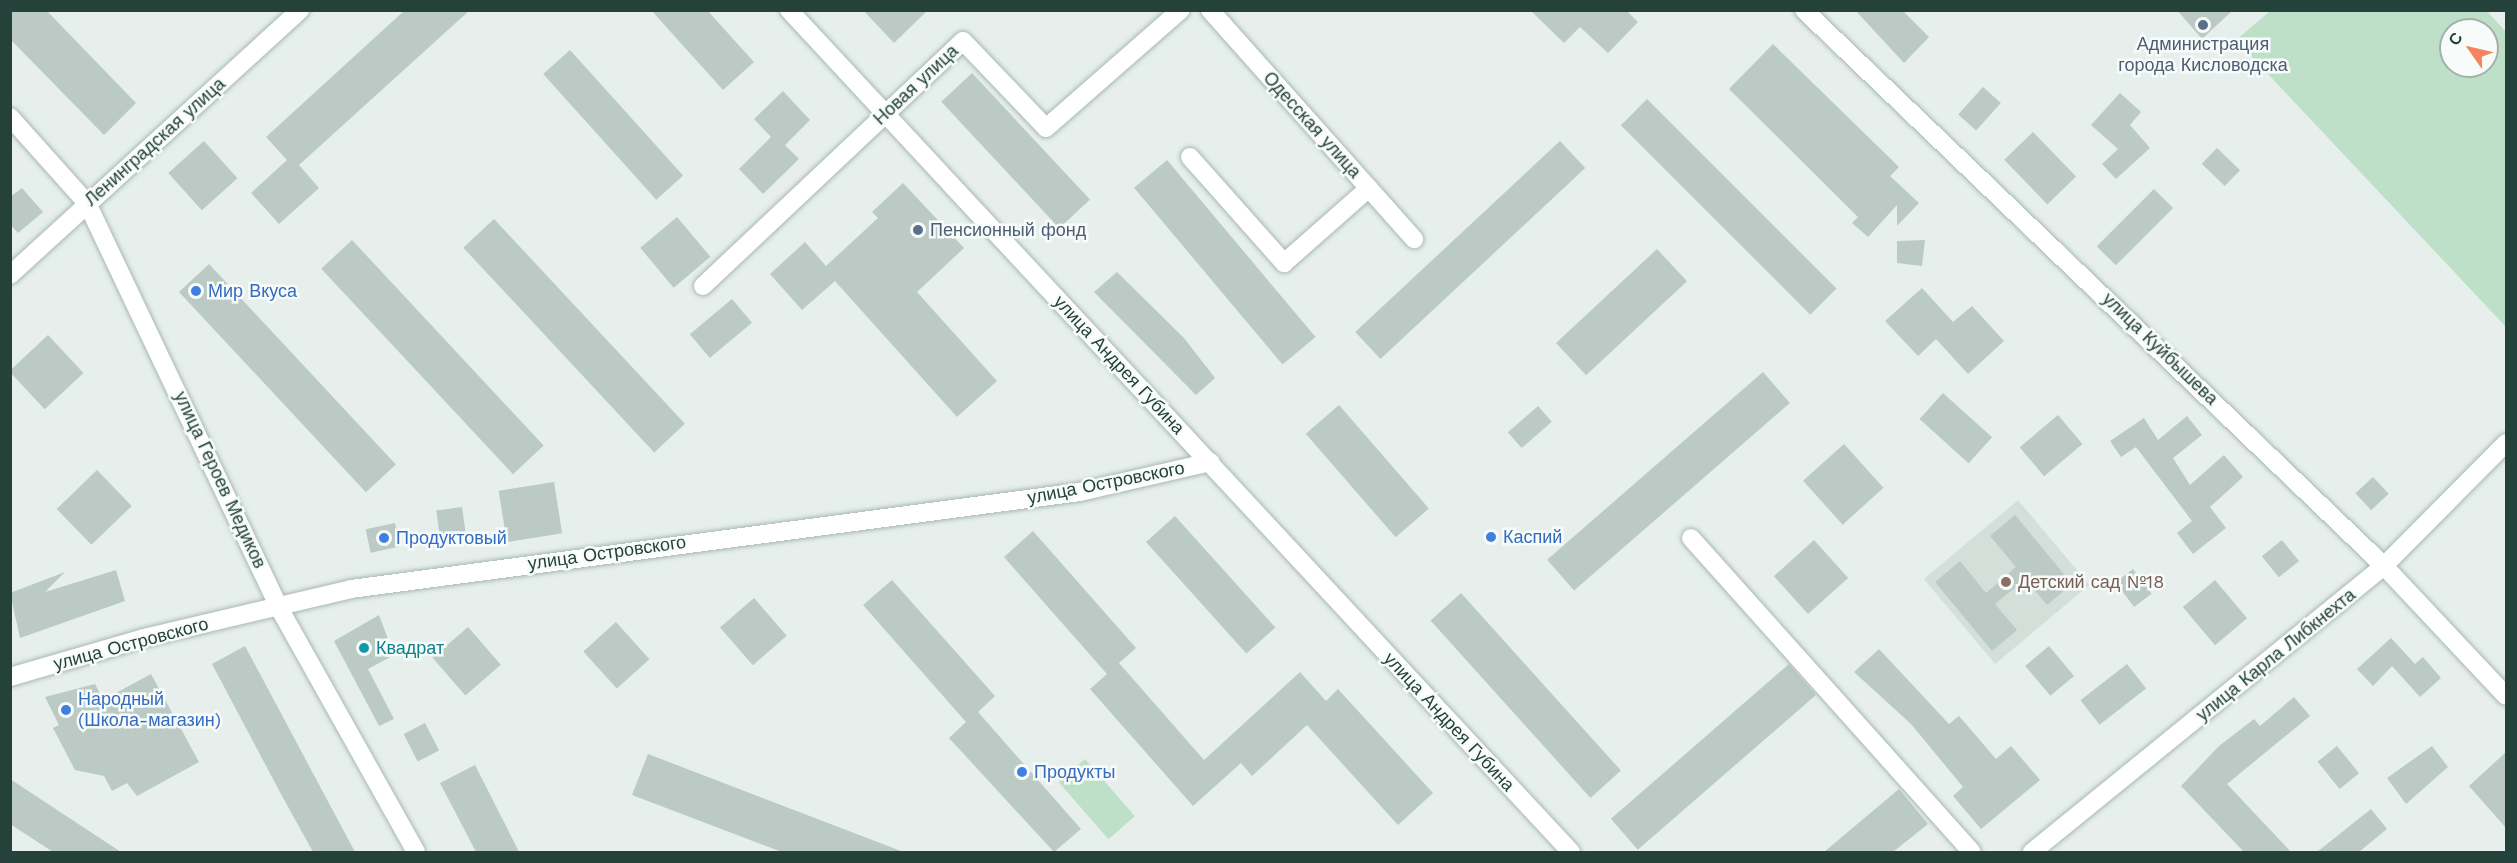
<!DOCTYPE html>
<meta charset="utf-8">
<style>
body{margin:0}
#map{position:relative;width:2517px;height:863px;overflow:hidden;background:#e6efeb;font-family:"Work Sans",sans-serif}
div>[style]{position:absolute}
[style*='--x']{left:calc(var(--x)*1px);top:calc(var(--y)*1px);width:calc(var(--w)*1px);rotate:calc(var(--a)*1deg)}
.built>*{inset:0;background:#d4dfda;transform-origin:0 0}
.green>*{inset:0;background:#bfe0c8;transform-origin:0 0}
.building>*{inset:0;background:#bbcac4;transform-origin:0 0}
.roads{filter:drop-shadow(0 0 2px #a8b8b2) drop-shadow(0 0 2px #a8b8b2)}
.minor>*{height:18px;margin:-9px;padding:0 9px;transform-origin:9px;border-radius:9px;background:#fff}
.tertiary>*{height:18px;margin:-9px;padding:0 9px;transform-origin:9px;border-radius:9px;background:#fff}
.secondary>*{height:18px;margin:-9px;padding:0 9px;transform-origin:9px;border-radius:9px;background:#fff}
.dots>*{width:16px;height:16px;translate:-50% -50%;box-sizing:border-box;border:3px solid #f7fbf9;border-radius:50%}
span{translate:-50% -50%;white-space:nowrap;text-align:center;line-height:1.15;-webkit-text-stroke:5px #f7fbf9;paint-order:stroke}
.service-label{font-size:18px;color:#4e5e75}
.left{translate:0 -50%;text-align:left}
.street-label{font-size:18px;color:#24423a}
.shop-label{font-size:18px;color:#366cbe}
.education-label{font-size:18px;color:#785e54}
.culture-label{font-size:18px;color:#0d838f}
.frame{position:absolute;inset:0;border:12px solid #24423a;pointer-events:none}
.north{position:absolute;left:2439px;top:18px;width:60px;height:60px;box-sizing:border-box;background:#f7fbf9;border:2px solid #a3b1ad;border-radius:50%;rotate:304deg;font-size:16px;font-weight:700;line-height:24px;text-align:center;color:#24423a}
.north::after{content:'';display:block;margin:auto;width:21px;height:27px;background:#f4845f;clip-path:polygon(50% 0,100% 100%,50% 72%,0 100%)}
</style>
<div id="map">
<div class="built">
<i style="left:2018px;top:500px;width:111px;height:123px;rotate:50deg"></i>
</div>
<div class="green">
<i style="clip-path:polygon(evenodd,2270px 11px,2487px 11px,2506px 32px,2506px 327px,2236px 40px,2270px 11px,2451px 30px,2487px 30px,2487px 66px,2451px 66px,2451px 30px)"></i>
<i style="left:1085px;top:759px;width:76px;height:35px;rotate:49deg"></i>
</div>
<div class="building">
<i style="clip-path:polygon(10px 10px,46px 10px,136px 103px,104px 135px,10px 39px)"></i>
<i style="clip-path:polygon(405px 10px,470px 10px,299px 165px,319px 188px,279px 224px,251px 193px,287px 160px,266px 137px)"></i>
<i style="clip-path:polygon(651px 10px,707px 10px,754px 62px,723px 90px)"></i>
<i style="clip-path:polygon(863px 10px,928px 10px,894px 43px)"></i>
<i style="clip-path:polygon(1530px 10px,1626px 10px,1638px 22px,1608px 53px,1580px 27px,1564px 43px)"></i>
<i style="clip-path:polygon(1855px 10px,1902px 10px,1929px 37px,1904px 63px)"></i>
<i style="clip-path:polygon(2177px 10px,2233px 10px,2202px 39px)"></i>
<i style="clip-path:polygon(1773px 44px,1899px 167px,1890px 176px,1919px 203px,1897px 226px,1897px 205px,1868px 237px,1852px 223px,1858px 217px,1729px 89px)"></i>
<i style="left:570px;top:50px;width:169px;height:36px;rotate:48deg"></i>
<i style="left:972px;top:73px;width:173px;height:42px;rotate:47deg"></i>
<i style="left:1983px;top:87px;width:24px;height:37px;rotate:42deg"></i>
<i style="clip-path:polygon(783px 91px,810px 120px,785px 145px,799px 159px,763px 194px,739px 169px,771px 137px,754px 119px)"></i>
<i style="clip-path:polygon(2120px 93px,2141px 112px,2130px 125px,2150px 148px,2116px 179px,2102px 164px,2118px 149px,2091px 125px)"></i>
<i style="left:1647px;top:99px;width:268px;height:37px;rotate:45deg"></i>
<i style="left:2033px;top:132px;width:62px;height:40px;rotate:46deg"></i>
<i style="left:204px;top:141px;width:50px;height:48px;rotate:48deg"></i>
<i style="left:1560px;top:141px;width:37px;height:280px;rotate:47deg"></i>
<i style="left:2217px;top:148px;width:32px;height:22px;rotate:44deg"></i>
<i style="left:1167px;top:160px;width:231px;height:43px;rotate:50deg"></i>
<i style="clip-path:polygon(903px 183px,964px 248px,917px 292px,997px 381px,957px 417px,835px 281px,802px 310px,770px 274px,805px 242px,826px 266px,878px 218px,872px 212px)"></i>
<i style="clip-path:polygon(22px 188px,43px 212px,18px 233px,10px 224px,10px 197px)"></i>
<i style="left:2154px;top:189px;width:27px;height:81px;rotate:45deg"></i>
<i style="left:677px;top:217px;width:52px;height:48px;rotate:50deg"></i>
<i style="left:494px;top:219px;width:280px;height:42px;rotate:47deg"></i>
<i style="left:352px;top:240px;width:281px;height:42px;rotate:47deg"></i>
<i style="clip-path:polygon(1925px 240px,1922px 266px,1897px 263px,1897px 241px)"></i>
<i style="left:1657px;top:249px;width:44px;height:138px;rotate:47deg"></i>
<i style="left:209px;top:264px;width:274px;height:41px;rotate:47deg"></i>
<i style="clip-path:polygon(1117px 272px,1184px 338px,1215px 378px,1196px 395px,1094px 292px)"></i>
<i style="clip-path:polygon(1922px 288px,1953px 322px,1972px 306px,2004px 341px,1968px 374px,1936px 339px,1918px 356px,1885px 321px)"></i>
<i style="left:732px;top:299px;width:31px;height:55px;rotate:50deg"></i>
<i style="left:48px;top:335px;width:52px;height:53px;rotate:47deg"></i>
<i style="left:1763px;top:372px;width:41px;height:286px;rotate:49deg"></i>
<i style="left:1943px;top:393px;width:66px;height:35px;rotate:42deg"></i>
<i style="left:1339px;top:405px;width:137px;height:44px;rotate:49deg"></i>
<i style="left:1538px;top:406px;width:21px;height:40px;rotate:49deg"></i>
<i style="left:2058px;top:415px;width:38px;height:50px;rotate:50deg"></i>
<i style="clip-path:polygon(2187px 416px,2202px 435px,2173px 458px,2190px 485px,2224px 455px,2243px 477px,2210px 507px,2226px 528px,2193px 554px,2177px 533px,2192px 521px,2136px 447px,2121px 457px,2110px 441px,2144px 418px,2158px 440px)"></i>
<i style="left:1844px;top:444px;width:59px;height:55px;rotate:48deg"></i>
<i style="left:97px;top:470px;width:50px;height:56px;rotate:46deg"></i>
<i style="left:2373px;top:477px;width:23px;height:24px;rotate:47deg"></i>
<i style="left:554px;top:482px;width:52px;height:56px;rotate:81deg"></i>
<i style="left:462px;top:507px;width:28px;height:26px;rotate:82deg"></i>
<i style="clip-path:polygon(2015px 515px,2072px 584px,2047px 605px,2025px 579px,1995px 604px,2017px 630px,1992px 651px,1935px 582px,1960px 561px,1986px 593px,2016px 567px,1990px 536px)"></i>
<i style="left:1175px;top:516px;width:150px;height:39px;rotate:48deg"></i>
<i style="left:395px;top:523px;width:24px;height:30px;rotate:78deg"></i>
<i style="clip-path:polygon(1033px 531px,1136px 648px,1119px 663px,1204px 760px,1300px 672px,1326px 701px,1338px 689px,1433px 793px,1398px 825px,1307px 725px,1252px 776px,1241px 763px,1193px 806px,1090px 689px,1107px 674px,1004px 557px)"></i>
<i style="left:1814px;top:540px;width:51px;height:54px;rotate:48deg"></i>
<i style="left:2282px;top:540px;width:27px;height:26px;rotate:51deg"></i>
<i style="left:2133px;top:569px;width:31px;height:22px;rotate:53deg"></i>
<i style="clip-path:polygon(116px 570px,125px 601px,20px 638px,10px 593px,65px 572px,45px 592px)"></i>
<i style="clip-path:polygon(892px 580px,995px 696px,978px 712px,1081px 829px,1054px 852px,949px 738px,966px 722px,863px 605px)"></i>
<i style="left:2215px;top:580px;width:50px;height:42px;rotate:50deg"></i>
<i style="left:1461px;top:593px;width:239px;height:41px;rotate:48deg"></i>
<i style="left:754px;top:598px;width:50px;height:45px;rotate:49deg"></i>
<i style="clip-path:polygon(379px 615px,394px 655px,368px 669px,394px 719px,379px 726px,334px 641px)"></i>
<i style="left:616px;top:622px;width:50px;height:44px;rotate:48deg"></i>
<i style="left:468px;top:627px;width:50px;height:47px;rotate:49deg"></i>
<i style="clip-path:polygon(2391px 638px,2415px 664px,2423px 657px,2441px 678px,2420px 697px,2392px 666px,2373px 686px,2357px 669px)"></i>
<i style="clip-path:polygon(245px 646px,355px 852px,313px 852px,281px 794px,212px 664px)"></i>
<i style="left:2049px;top:646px;width:39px;height:31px;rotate:50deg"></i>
<i style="clip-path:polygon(1879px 649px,1949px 724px,1959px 716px,1996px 759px,2011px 746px,2040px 780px,1981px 829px,1953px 796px,1963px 787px,1911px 724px,1854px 672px)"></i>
<i style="left:1789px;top:664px;width:41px;height:236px;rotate:49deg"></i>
<i style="left:2127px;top:664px;width:31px;height:59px;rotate:52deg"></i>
<i style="clip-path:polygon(151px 674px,199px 762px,137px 796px,127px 783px,112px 791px,104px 776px,75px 770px,53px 728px,59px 725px,45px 697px,95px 684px,103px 700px)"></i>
<i style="clip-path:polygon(2294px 697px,2310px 716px,2227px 784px,2291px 852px,2244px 852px,2181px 786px,2219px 746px,2254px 719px,2260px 726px)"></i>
<i style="left:425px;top:723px;width:31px;height:24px;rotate:63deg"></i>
<i style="left:2337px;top:746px;width:35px;height:25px;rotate:51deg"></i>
<i style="clip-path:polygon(2432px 746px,2448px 767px,2406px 804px,2387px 778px)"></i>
<i style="clip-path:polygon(2506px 752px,2506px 828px,2469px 786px)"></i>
<i style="clip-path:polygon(648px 754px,901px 851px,901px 852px,782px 852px,632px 795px)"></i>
<i style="clip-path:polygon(475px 765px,506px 826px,519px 852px,476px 852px,440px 783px)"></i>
<i style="clip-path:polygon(10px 779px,121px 852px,53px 852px,10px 824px)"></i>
<i style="clip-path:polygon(1899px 789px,1928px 824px,1893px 852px,1824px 852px)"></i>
<i style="clip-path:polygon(2371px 809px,2387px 829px,2359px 852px,2317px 852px)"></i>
</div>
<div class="roads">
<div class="minor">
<i style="--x:789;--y:10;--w:1149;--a:47.12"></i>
<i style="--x:1210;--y:10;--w:307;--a:48.3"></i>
<i style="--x:10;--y:117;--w:115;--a:48.2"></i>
<i style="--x:87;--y:203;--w:446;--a:64.6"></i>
<i style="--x:278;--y:606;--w:282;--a:60.7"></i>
<i style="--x:1190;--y:157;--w:142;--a:48.4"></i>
<i style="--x:1284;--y:263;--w:113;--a:-41.4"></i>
<i style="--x:10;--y:275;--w:393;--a:-42.4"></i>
<i style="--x:703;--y:286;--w:357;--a:-43.3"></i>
<i style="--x:963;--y:41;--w:120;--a:46.3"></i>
<i style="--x:1046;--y:128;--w:179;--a:-41.2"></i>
<i style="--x:1691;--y:538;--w:421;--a:48.2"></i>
<i style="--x:10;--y:677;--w:140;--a:-16.2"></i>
<i style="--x:144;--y:638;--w:213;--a:-13.3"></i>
<i style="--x:351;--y:589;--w:735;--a:-7.58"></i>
<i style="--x:1080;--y:492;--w:134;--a:-12.9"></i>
</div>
<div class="tertiary">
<i style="--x:1804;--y:10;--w:803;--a:43.79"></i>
<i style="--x:2384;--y:566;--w:454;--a:140.9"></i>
</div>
<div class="secondary">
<i style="--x:2506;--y:443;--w:173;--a:134.8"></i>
<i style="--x:2384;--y:566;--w:178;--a:46.8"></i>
</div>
</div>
<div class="dots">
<i style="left:2203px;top:25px;background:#5c6f8a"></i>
<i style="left:918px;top:230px;background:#5c6f8a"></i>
<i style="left:196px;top:291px;background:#3f7fe0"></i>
<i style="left:1491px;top:537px;background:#3f7fe0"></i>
<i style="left:384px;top:538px;background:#3f7fe0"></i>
<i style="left:2006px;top:582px;background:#8d6e63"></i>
<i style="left:364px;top:648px;background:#0f9aa8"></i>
<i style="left:66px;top:710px;background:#3f7fe0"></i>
<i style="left:1022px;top:772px;background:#3f7fe0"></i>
</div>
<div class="service-label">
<span style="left:2203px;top:55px">Администрация<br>города Кисловодска</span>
<span class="left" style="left:930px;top:230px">Пенсионный фонд</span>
</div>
<div class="street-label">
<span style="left:916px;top:85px;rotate:-43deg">Новая улица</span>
<span style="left:1312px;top:125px;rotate:48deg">Одесская улица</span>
<span style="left:155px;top:142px;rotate:-42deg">Ленинградская улица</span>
<span style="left:2160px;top:349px;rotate:44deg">улица Куйбышева</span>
<span style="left:1119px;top:365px;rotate:47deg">улица Андрея Губина</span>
<span style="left:220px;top:480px;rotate:65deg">улица Героев Медиков</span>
<span style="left:1106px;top:483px;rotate:-11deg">улица Островского</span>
<span style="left:607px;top:553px;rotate:-8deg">улица Островского</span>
<span style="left:131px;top:644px;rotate:-15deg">улица Островского</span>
<span style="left:2276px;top:655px;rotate:-39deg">улица Карла Либкнехта</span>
<span style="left:1449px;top:722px;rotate:47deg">улица Андрея Губина</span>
</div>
<div class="shop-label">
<span class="left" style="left:208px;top:291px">Мир Вкуса</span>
<span class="left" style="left:1503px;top:537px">Каспий</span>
<span class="left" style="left:396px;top:538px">Продуктовый</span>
<span class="left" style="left:78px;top:710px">Народный<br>(Школа-магазин)</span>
<span class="left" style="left:1034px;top:772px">Продукты</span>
</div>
<div class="education-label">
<span class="left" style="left:2018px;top:582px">Детский сад №18</span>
</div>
<div class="culture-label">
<span class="left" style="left:376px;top:648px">Квадрат</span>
</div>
<div class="frame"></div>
<div class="north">С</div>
</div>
